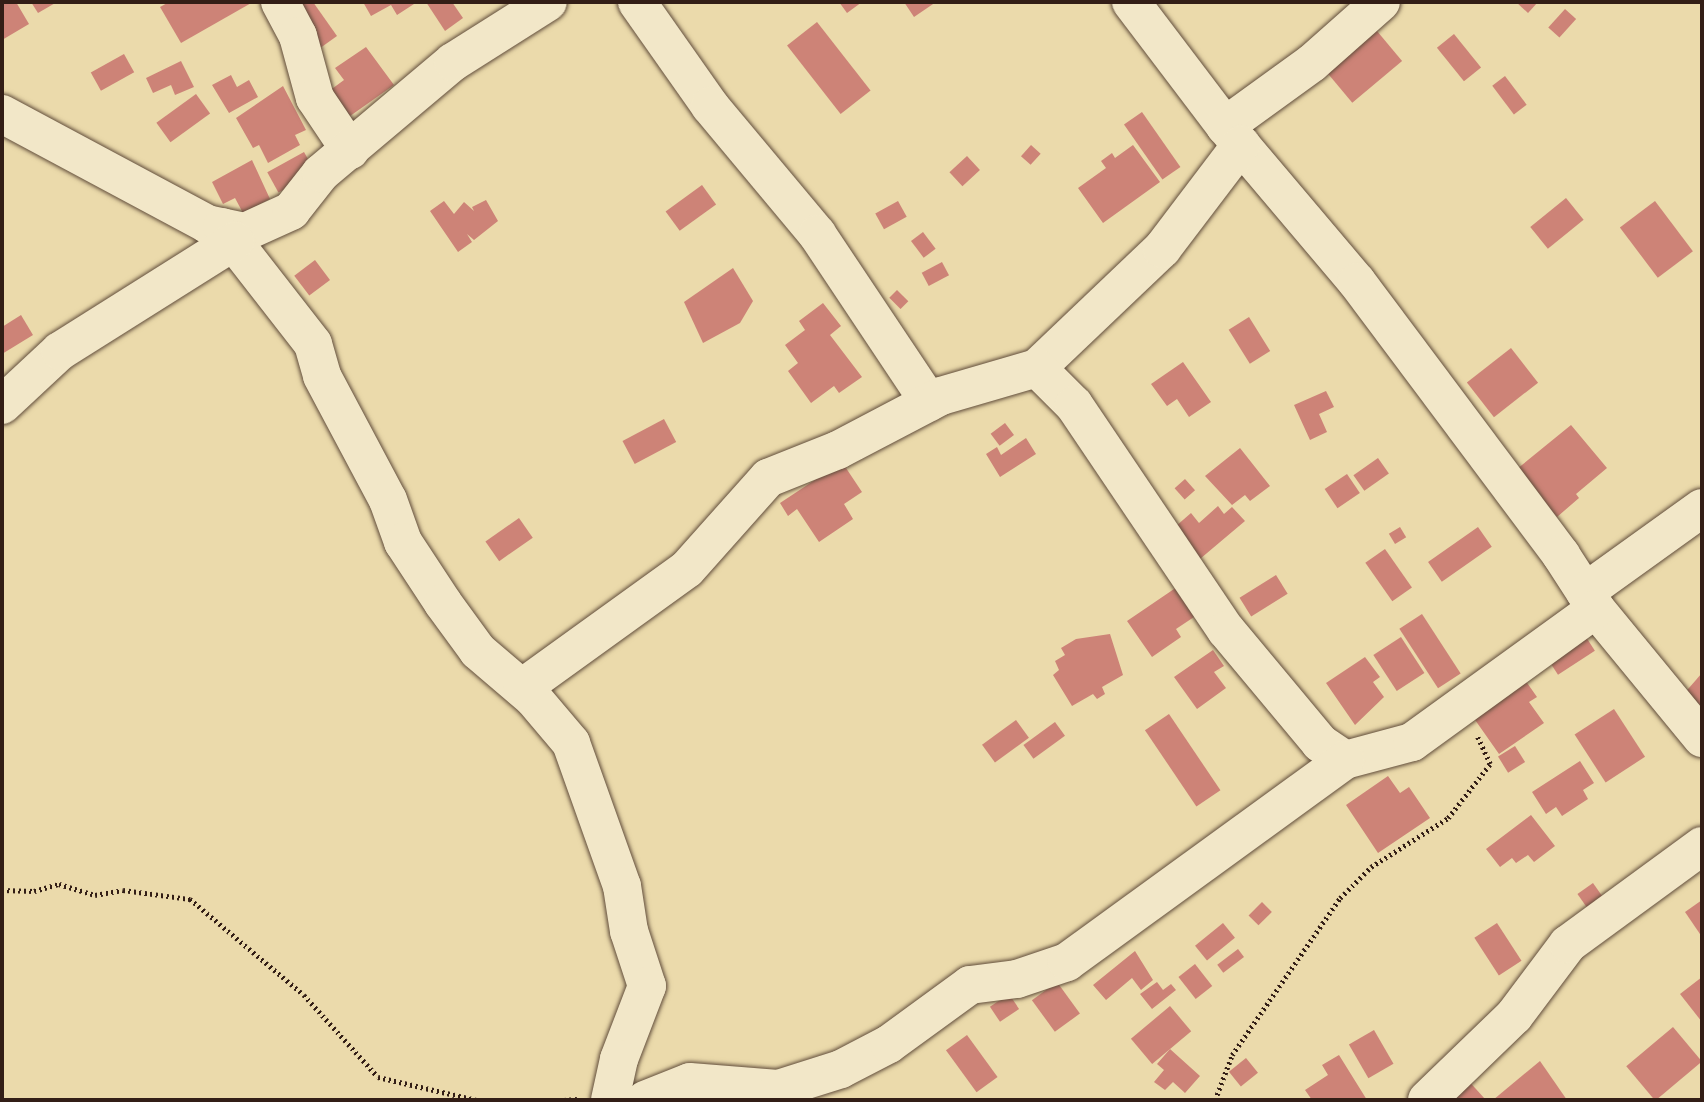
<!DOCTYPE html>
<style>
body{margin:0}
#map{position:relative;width:1704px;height:1102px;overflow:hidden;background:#ebdaab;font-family:"IM FELL Great Primer",serif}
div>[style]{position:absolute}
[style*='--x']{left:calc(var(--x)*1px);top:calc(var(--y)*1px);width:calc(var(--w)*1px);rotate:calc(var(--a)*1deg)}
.building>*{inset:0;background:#cd8377;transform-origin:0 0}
.path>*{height:4.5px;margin-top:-2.25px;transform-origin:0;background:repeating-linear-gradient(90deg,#331e16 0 2px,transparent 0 5.5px)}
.roads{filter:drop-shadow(0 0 2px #614d3b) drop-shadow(0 0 2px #614d3b)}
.minor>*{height:38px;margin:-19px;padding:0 19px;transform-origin:19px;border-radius:19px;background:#f2e7c8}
span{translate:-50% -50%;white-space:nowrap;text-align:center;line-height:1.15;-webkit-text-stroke:5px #f2e7c8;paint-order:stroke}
.frame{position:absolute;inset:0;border:4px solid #331e16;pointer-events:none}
</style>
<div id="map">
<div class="building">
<i style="clip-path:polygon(2px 2px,16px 2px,29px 24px,2px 40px)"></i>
<i style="clip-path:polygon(31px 2px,57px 2px,38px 13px)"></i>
<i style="clip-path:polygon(169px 2px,253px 2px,181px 43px,160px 7px)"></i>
<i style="clip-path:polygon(306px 2px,313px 2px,337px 36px,316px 51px,290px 13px)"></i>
<i style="clip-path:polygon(363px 2px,412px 2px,414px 4px,397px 15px,391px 5px,371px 16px)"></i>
<i style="clip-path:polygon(426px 2px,452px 2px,463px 18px,445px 31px)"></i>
<i style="clip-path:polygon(839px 2px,862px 2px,847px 13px)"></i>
<i style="clip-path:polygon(904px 2px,936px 2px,914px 17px)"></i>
<i style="clip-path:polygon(1516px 2px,1538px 2px,1528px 13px)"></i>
<i style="left:1565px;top:9px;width:15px;height:25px;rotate:42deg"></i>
<i style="left:817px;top:22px;width:87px;height:38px;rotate:52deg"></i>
<i style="left:1377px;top:31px;width:39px;height:65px;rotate:50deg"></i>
<i style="left:1454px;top:34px;width:43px;height:22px;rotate:51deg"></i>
<i style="clip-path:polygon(366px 47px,394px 85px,343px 121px,325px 94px,344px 80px,335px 68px)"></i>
<i style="left:124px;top:54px;width:21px;height:38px;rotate:61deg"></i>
<i style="clip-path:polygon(181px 61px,194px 87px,175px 95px,171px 85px,153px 93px,146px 78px)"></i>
<i style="clip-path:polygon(231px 75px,237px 87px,249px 80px,258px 97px,229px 113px,212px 85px)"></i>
<i style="left:1505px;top:76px;width:36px;height:16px;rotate:53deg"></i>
<i style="clip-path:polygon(283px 86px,306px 130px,295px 135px,300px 145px,268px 163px,259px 145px,253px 148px,236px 118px)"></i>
<i style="left:196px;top:94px;width:24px;height:49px;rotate:54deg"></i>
<i style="left:1142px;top:112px;width:67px;height:22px;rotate:55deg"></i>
<i style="left:1031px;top:145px;width:13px;height:15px;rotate:42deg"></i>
<i style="clip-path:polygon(1133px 145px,1160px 182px,1103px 223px,1078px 188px,1106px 168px,1101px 161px,1112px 153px,1115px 158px)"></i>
<i style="left:304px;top:152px;width:23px;height:42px;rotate:61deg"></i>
<i style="left:967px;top:156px;width:19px;height:24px;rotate:47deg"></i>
<i style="clip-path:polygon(252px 160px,270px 199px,243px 213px,235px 198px,223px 204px,212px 182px)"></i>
<i style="left:702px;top:185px;width:24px;height:45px;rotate:54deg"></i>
<i style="left:1566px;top:198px;width:28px;height:46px;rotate:51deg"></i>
<i style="clip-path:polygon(486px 200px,498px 221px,474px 240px,467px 234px,472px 242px,458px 252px,430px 211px,444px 201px,454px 214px,464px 202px,474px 211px,472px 207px)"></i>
<i style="left:898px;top:201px;width:18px;height:26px;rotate:61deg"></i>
<i style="left:1655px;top:201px;width:63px;height:44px;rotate:53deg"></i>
<i style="left:923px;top:232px;width:21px;height:15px;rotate:53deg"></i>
<i style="left:315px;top:260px;width:25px;height:26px;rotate:53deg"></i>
<i style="left:942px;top:262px;width:15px;height:23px;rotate:62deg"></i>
<i style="clip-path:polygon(733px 268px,753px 301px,740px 323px,703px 343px,684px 302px)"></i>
<i style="left:897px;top:290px;width:16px;height:11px;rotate:45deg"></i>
<i style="clip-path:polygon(823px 303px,841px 326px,830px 335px,862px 377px,839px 393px,834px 386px,811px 403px,788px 371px,798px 363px,785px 345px,805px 330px,799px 321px)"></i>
<i style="clip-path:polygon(21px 315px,33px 335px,2px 354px,2px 327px)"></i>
<i style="left:1249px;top:317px;width:40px;height:24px;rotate:58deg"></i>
<i style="left:1511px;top:348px;width:44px;height:56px;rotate:52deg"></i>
<i style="clip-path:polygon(1183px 362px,1211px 402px,1189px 417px,1177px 399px,1167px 406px,1151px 384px)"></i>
<i style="clip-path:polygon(1326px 391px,1334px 407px,1319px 414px,1327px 432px,1310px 440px,1294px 405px)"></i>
<i style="left:664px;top:419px;width:26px;height:47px;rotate:62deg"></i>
<i style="left:1005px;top:423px;width:15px;height:18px;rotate:53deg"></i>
<i style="clip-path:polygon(1571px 425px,1607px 468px,1576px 494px,1579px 498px,1557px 517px,1517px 469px)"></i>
<i style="clip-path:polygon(1026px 438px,1036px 454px,1000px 477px,986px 454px,997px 447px,1001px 455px)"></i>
<i style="clip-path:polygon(1240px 448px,1270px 486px,1250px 501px,1245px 495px,1232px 505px,1205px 476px)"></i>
<i style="left:1378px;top:458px;width:19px;height:30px;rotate:55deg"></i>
<i style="clip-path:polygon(842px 462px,862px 492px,844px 504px,853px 519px,819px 542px,797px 509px,788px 516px,780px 503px)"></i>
<i style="left:1347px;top:474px;width:23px;height:27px;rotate:56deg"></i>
<i style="left:1185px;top:479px;width:15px;height:14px;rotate:48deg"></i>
<i style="clip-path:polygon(1218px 506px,1224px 514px,1232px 507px,1245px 521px,1194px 564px,1168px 533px,1191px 513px,1199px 523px)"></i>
<i style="left:519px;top:518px;width:24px;height:41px;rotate:55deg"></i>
<i style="left:1400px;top:527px;width:12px;height:13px;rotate:59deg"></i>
<i style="left:1478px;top:527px;width:24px;height:61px;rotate:55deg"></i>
<i style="left:1385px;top:549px;width:47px;height:24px;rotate:55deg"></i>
<i style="left:1276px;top:575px;width:22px;height:43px;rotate:58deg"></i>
<i style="clip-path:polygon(1177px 587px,1197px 615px,1176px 629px,1181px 637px,1152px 657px,1127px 621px)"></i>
<i style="left:1422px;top:614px;width:71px;height:27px;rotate:57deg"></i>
<i style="clip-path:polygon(1110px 634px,1123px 675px,1102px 687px,1105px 694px,1097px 699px,1093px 694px,1072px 706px,1053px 675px,1059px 670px,1055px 661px,1065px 655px,1061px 648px,1076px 639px)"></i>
<i style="left:1584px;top:634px;width:20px;height:44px;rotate:57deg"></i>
<i style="left:1401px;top:637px;width:43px;height:33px;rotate:57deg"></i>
<i style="clip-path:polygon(1213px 650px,1224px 666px,1214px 672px,1226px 688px,1197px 709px,1174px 677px)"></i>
<i style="clip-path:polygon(1365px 657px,1380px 677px,1373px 682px,1384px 697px,1355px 725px,1326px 683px)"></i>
<i style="clip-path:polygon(1518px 670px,1537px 697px,1529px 702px,1544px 723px,1499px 754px,1466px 707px)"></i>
<i style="clip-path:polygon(1702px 673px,1702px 712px,1682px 696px)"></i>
<i style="left:1614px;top:709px;width:57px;height:47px;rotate:57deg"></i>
<i style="left:1169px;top:714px;width:92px;height:29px;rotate:56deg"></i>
<i style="left:1016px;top:720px;width:22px;height:42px;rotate:54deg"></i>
<i style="left:1055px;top:722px;width:17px;height:39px;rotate:54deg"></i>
<i style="left:1515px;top:746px;width:19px;height:20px;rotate:58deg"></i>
<i style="clip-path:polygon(1580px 761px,1594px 783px,1583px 790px,1588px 799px,1562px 816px,1556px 807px,1546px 814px,1532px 792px)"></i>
<i style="clip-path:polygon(1388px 776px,1400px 793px,1409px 787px,1430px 818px,1378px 853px,1346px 805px)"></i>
<i style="clip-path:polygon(1531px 815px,1555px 846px,1534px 862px,1528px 855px,1516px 863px,1512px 858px,1500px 867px,1486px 849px)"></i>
<i style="left:1593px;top:883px;width:19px;height:19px;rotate:55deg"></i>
<i style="clip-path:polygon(1702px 900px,1702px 937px,1685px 912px)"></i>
<i style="left:1262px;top:902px;width:14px;height:19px;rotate:45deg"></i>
<i style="left:1223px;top:923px;width:19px;height:36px;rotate:51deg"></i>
<i style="left:1497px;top:923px;width:45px;height:27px;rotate:57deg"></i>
<i style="left:1238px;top:949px;width:10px;height:26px;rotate:53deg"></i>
<i style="clip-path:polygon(1135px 951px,1153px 980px,1141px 990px,1132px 978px,1106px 1000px,1093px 985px)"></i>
<i style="left:1195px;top:964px;width:28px;height:21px;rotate:52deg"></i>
<i style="clip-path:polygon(1702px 977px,1702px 1022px,1680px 994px)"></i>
<i style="left:1057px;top:982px;width:39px;height:31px;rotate:54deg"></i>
<i style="clip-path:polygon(1157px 982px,1163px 990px,1171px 984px,1176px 990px,1152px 1009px,1140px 994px)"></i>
<i style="left:1009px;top:994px;width:18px;height:23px;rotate:56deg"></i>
<i style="left:1170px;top:1006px;width:33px;height:51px;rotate:50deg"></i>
<i style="left:1673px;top:1027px;width:45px;height:61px;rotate:50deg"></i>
<i style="left:1374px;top:1030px;width:39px;height:29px;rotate:60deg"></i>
<i style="left:967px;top:1035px;width:52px;height:26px;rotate:54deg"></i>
<i style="clip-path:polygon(1170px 1049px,1200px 1076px,1185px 1093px,1173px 1082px,1165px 1090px,1154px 1082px,1164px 1070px,1157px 1064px)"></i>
<i style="clip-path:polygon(1339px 1055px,1367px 1100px,1312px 1100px,1305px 1090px,1328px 1075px,1322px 1065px)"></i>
<i style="left:1246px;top:1058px;width:19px;height:22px;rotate:51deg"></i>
<i style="clip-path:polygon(1540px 1061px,1567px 1100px,1493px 1100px)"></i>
<i style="clip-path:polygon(1466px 1078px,1485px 1099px,1441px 1100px)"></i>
</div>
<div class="path">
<i style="--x:2;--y:890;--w:32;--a:2"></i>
<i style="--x:34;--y:891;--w:26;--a:-16"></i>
<i style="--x:59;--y:884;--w:38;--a:17"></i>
<i style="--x:95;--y:895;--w:28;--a:-10"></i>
<i style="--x:123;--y:890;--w:68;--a:7.7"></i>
<i style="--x:190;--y:899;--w:149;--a:40.1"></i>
<i style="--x:304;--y:995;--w:110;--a:47.9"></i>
<i style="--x:378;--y:1077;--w:101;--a:13.2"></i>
<i style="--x:564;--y:1100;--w:13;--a:-4"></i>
<i style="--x:1215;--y:1100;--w:48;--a:-69.3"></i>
<i style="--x:1232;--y:1055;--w:191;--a:-55.5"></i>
<i style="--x:1340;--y:898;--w:44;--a:-45"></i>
<i style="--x:1371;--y:867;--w:91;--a:-32.5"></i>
<i style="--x:1448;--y:818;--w:68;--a:-52.1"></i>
<i style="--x:1490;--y:764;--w:31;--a:-115"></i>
</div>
<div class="roads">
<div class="minor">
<i style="--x:280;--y:2;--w:38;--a:62"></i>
<i style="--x:298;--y:36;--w:64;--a:74.7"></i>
<i style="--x:315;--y:98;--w:63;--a:56.1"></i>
<i style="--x:637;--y:2;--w:127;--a:54.9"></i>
<i style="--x:710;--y:106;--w:167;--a:50.1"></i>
<i style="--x:817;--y:234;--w:202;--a:56.3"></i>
<i style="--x:1131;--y:2;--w:156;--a:52.8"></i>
<i style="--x:1225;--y:126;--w:204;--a:49.8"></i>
<i style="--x:1357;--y:282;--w:341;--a:53.2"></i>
<i style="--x:1561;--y:555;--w:64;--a:57.1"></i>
<i style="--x:1596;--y:609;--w:167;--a:50.6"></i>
<i style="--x:2;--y:114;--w:233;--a:28.2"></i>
<i style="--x:207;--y:224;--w:39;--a:12"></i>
<i style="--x:245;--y:232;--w:51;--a:-24.5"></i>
<i style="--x:291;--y:211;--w:48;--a:-51.7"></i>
<i style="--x:321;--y:173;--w:172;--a:-40.1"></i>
<i style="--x:453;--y:62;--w:112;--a:-32.3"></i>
<i style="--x:1225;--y:126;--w:107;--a:-35.9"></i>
<i style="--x:1312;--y:63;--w:92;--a:-41.5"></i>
<i style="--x:222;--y:227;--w:148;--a:52.1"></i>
<i style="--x:313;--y:344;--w:33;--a:74"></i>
<i style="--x:322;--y:376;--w:140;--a:62"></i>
<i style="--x:388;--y:500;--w:45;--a:70.3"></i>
<i style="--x:403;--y:542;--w:73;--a:56.7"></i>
<i style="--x:443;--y:603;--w:59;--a:53.9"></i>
<i style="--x:478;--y:651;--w:72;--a:40.5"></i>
<i style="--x:533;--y:698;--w:59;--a:49.8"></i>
<i style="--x:571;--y:743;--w:152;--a:70.4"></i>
<i style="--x:622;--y:886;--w:46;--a:81.2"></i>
<i style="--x:629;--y:931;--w:58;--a:71.9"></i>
<i style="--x:647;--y:986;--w:78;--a:111"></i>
<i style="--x:619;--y:1059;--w:42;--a:102.4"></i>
<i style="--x:1037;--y:368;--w:173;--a:-43.6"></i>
<i style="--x:1162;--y:249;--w:131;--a:-52.8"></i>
<i style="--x:2;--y:405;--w:79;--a:-43"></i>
<i style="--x:60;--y:351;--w:207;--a:-32.2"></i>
<i style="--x:1585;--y:592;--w:144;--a:-35.7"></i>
<i style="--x:522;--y:688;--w:203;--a:-35.8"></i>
<i style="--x:687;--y:569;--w:122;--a:-48.3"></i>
<i style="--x:768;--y:478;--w:75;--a:-21.8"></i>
<i style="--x:838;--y:450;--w:116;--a:-27.7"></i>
<i style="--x:941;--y:396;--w:100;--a:-16.3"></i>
<i style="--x:1037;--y:368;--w:52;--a:45"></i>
<i style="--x:1074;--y:405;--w:272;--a:56"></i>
<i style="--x:1226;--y:630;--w:147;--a:50.2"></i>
<i style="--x:1320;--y:743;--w:30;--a:34"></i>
<i style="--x:1345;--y:760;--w:69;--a:-15"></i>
<i style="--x:1412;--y:742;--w:227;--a:-35.9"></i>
<i style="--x:645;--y:1100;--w:48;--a:-21.8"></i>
<i style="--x:690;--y:1082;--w:88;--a:4.5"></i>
<i style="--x:778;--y:1089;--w:66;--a:-17.6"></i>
<i style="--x:841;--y:1069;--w:54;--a:-27.5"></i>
<i style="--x:889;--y:1044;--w:100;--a:-36.1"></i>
<i style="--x:970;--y:985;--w:47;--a:-7.3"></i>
<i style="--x:1017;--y:979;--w:53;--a:-18.8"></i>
<i style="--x:1067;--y:962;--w:344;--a:-36"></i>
<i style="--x:1427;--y:1100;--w:121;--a:-44"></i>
<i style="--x:1514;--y:1016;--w:90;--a:-53.1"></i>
<i style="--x:1568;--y:944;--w:166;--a:-36.2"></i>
</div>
</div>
<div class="frame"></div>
</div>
